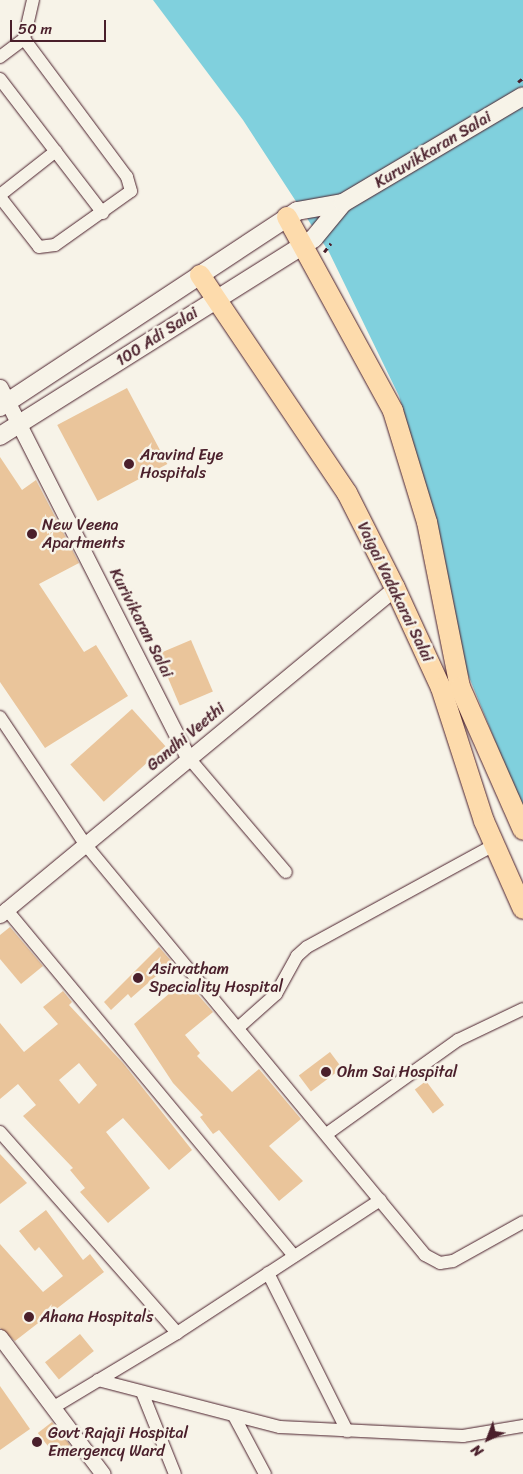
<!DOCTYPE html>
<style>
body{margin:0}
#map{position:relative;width:523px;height:1474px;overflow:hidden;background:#f7f3e8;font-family:Sriracha,sans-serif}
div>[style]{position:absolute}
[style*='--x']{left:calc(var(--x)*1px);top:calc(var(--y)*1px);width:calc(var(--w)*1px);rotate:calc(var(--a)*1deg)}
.water>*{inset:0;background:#80d0dd}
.building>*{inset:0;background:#eac59b;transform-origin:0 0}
.path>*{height:2.5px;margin-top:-1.25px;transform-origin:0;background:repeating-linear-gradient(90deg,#4a1f2b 0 5px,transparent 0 9px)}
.roads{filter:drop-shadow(0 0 1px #4a1f2b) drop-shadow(0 0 1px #4a1f2b)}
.minor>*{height:12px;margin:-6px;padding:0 6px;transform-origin:6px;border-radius:6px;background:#f7f3e8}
.tertiary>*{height:15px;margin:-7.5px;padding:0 7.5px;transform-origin:7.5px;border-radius:7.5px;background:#f7f3e8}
.secondary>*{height:18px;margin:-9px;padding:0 9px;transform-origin:9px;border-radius:9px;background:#f7f3e8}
.primary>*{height:20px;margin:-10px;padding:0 10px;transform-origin:10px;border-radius:10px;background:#fddbac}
.dots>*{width:14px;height:14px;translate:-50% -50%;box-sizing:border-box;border:2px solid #f7f3e8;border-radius:50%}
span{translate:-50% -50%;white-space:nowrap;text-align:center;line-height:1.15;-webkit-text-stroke:5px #f7f3e8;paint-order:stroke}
.street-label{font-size:16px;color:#4a1f2b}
.poi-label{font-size:16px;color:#4a1f2b}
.left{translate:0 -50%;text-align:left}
.north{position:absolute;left:463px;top:1414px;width:50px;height:50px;-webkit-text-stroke:4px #f7f3e8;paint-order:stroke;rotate:223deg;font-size:14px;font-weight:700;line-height:20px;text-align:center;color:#4a1f2b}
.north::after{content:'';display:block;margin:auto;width:18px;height:22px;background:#4a1f2b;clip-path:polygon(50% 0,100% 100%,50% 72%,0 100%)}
.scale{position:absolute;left:10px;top:20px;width:96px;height:22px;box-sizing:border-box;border:2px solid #4a1f2b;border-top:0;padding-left:6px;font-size:15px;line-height:18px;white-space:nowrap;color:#4a1f2b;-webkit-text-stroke:4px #f7f3e8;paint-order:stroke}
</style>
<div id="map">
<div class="water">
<i style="clip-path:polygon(153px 0,523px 0,523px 809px,462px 660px,427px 490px,399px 396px,329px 252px,243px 120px)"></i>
</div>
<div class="building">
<i style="left:127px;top:388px;width:86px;height:79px;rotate:62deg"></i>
<i style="clip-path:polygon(0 457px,22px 490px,36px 480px,79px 563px,39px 584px,84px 652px,96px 645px,128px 696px,45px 748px,0 682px)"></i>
<i style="left:191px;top:640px;width:56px;height:36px;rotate:67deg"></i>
<i style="left:132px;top:709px;width:50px;height:83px;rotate:48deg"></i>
<i style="clip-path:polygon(10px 927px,43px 966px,21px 984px,0 959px,0 935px)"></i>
<i style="clip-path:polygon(159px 947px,172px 962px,131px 998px,128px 994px,111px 1010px,104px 1002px)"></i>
<i style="clip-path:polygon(185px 980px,213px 1012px,185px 1035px,200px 1053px,197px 1056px,232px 1092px,259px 1069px,301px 1119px,269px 1146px,303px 1181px,279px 1201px,219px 1130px,213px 1134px,200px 1117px,203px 1115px,173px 1083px,134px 1024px)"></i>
<i style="clip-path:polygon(evenodd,63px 991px,72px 1002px,69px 1005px,123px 1063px,192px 1150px,169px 1170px,123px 1118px,106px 1132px,150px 1188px,108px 1223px,80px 1192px,85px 1188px,70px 1170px,73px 1168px,23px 1116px,36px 1105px,18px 1084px,0 1099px,0 1023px,24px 1052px,58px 1024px,43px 1007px,63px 991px,79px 1063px,97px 1085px,79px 1104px,59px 1080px,79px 1063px)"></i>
<i style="left:330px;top:1052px;width:20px;height:39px;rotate:53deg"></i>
<i style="left:426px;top:1081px;width:30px;height:14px;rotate:53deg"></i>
<i style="clip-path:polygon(0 1154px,27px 1183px,0 1204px)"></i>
<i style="clip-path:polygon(46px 1210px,83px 1260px,90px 1254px,104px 1272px,15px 1341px,0 1328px,0 1244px,43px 1292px,63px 1276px,39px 1247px,35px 1251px,19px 1231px)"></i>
<i style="left:80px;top:1334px;width:22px;height:45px;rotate:51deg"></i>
<i style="clip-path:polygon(0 1386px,30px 1429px,0 1450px)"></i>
<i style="left:52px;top:1422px;width:29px;height:18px;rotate:52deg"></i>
</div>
<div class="path">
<i style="--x:518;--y:82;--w:6;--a:-39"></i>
<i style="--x:324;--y:252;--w:11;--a:-52"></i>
</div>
<div class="roads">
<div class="minor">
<i style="--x:0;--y:57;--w:30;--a:-37"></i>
<i style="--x:24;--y:39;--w:40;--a:-77"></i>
<i style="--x:0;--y:79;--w:169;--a:52.5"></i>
<i style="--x:0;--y:195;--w:71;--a:-38.2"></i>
<i style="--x:0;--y:197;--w:63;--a:52"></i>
<i style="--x:39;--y:247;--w:16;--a:-7"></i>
<i style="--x:55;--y:245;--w:93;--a:-35.4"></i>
<i style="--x:131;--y:191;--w:15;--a:-106"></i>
<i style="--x:127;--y:177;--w:172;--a:-126.7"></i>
<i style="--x:0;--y:717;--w:153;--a:56.2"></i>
<i style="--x:85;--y:844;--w:533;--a:50.4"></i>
<i style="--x:425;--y:1255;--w:17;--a:28"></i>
<i style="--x:440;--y:1263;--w:13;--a:-9"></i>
<i style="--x:453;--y:1261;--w:80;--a:-29.1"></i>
<i style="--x:188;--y:757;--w:151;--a:49.6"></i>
<i style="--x:6;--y:909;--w:451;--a:50.3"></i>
<i style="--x:239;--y:1027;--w:50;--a:-41.7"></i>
<i style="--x:276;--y:994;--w:43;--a:-61.1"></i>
<i style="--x:297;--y:956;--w:13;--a:-42"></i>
<i style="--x:307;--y:947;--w:213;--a:-28.6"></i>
<i style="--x:0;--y:1132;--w:268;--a:48.6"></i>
<i style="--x:328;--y:1133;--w:160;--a:-35.6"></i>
<i style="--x:458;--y:1040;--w:72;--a:-25.5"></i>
<i style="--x:268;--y:1273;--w:177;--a:63.4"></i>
<i style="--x:98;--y:1380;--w:188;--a:14.5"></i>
<i style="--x:280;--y:1427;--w:183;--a:2.8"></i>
<i style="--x:463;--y:1436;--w:61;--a:-9.5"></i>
<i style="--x:142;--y:1392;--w:88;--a:68.1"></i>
<i style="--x:54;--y:1407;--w:144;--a:-31"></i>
<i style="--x:177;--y:1333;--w:243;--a:-33.2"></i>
<i style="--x:234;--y:1416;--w:66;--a:61.9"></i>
</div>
<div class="tertiary">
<i style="--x:0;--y:387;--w:415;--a:63.1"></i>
<i style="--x:0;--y:915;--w:513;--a:-39.62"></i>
<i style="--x:0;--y:1337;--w:171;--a:53.1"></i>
</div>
<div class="secondary">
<i style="--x:0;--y:407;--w:356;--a:-33.4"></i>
<i style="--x:297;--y:211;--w:47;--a:-9.9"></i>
<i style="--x:0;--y:436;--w:371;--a:-32.2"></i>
<i style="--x:314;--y:238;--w:45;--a:-50.4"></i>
<i style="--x:343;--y:203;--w:209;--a:-30.7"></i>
</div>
<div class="primary">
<i style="--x:287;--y:217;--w:221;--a:61.3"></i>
<i style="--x:393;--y:411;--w:116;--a:73"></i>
<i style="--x:427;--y:522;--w:168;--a:78.7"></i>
<i style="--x:460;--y:687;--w:156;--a:66.2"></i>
<i style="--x:200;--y:275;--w:263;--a:56"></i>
<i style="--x:347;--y:493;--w:106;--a:63.2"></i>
<i style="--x:395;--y:588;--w:110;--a:65.3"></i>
<i style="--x:441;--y:688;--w:140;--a:72.1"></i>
<i style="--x:484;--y:821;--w:96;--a:66.1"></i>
</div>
</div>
<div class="dots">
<i style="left:129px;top:464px;background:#4a1f2b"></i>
<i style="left:32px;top:534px;background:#4a1f2b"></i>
<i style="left:138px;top:978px;background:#4a1f2b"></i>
<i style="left:326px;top:1072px;background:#4a1f2b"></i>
<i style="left:29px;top:1317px;background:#4a1f2b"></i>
<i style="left:37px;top:1442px;background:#4a1f2b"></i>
</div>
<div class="street-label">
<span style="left:433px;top:150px;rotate:-31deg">Kuruvikkaran Salai</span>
<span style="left:157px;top:337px;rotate:-33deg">100 Adi Salai</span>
<span style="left:395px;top:592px;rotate:64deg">Vaigai Vadakarai Salai</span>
<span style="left:141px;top:623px;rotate:63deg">Kurivikaran Salai</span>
<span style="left:186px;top:737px;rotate:-40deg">Gandhi Veethi</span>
</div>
<div class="poi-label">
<span class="left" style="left:140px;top:464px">Aravind Eye<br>Hospitals</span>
<span class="left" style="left:42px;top:534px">New Veena<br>Apartments</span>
<span class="left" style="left:149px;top:978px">Asirvatham<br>Speciality Hospital</span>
<span class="left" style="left:337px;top:1072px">Ohm Sai Hospital</span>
<span class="left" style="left:40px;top:1317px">Ahana Hospitals</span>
<span class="left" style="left:48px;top:1442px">Govt Rajaji Hospital<br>Emergency Ward</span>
</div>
<div class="north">N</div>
<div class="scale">50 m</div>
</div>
